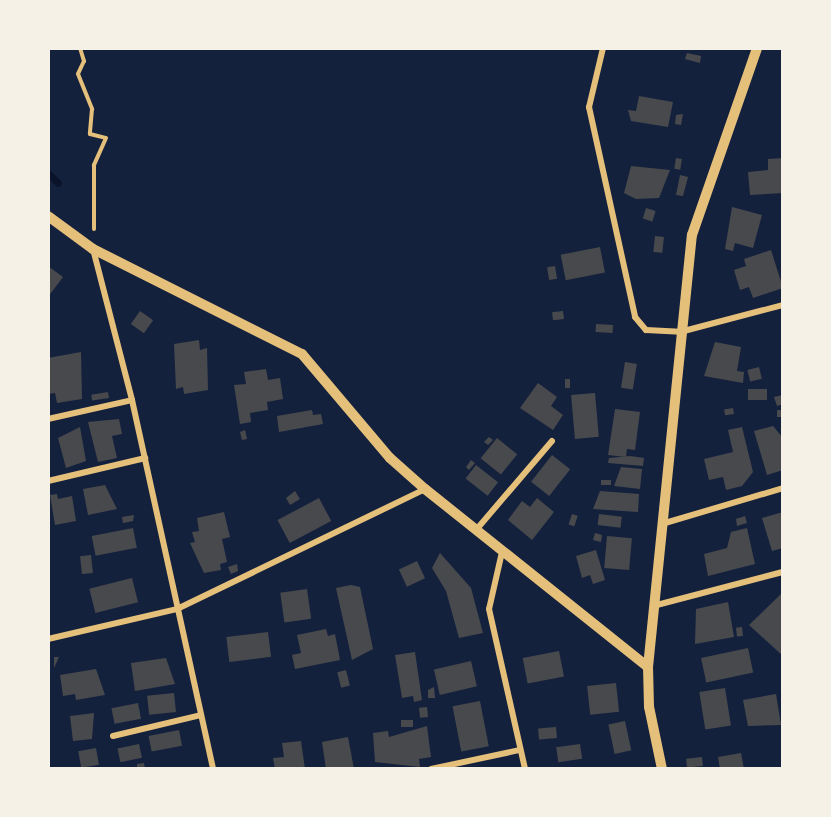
<!DOCTYPE html>
<style>
body{margin:0}
#map{position:relative;width:831px;height:817px;overflow:hidden;background:#14213d;font-family:"Titillium Web",sans-serif}
div>[style]{position:absolute}
[style*='--x']{left:calc(var(--x)*1px);top:calc(var(--y)*1px);width:calc(var(--w)*1px);rotate:calc(var(--a)*1deg)}
.stream>*{height:7px;margin:-3.5px;padding:0 3.5px;transform-origin:3.5px;border-radius:3.5px;background:#0b132b}
.building>*{inset:0;background:#48494c;transform-origin:0 0}
.path>*{height:4px;margin:-2px;padding:0 2px;transform-origin:2px;border-radius:2px;background:#e5c07b}
.minor>*{height:6px;margin:-3px;padding:0 3px;transform-origin:3px;border-radius:3px;background:#e5c07b}
.tertiary>*{height:10px;margin:-5px;padding:0 5px;transform-origin:5px;border-radius:5px;background:#e5c07b}
span{translate:-50% -50%;white-space:nowrap;text-align:center;line-height:1.15;-webkit-text-stroke:4.5px #f6f1e7;paint-order:stroke}
.frame{position:absolute;inset:0;border:50px solid #f6f1e7;pointer-events:none}
</style>
<div id="map">
<div class="stream">
<i style="--x:48;--y:173;--w:14;--a:45"></i>
</div>
<div class="building">
<i style="clip-path:polygon(687px 53px,701px 56px,700px 63px,685px 59px)"></i>
<i style="clip-path:polygon(639px 96px,673px 102px,668px 127px,631px 121px,628px 110px,636px 111px)"></i>
<i style="clip-path:polygon(683px 114px,681px 125px,675px 124px,676px 115px)"></i>
<i style="left:676px;top:158px;width:6px;height:11px;rotate:9deg"></i>
<i style="clip-path:polygon(783px 158px,783px 193px,750px 195px,748px 172px,768px 170px,768px 159px)"></i>
<i style="clip-path:polygon(631px 166px,670px 170px,659px 198px,636px 199px,624px 193px)"></i>
<i style="clip-path:polygon(680px 175px,688px 177px,683px 196px,676px 195px)"></i>
<i style="clip-path:polygon(732px 207px,762px 215px,753px 248px,735px 243px,733px 251px,725px 249px)"></i>
<i style="left:646px;top:208px;width:10px;height:11px;rotate:17deg"></i>
<i style="left:655px;top:236px;width:9px;height:16px;rotate:6deg"></i>
<i style="left:600px;top:247px;width:26px;height:40px;rotate:79deg"></i>
<i style="clip-path:polygon(771px 250px,783px 288px,753px 298px,749px 287px,740px 290px,734px 270px,746px 266px,744px 259px)"></i>
<i style="clip-path:polygon(48px 266px,63px 277px,48px 297px)"></i>
<i style="left:555px;top:266px;width:13px;height:8px;rotate:81deg"></i>
<i style="left:140px;top:311px;width:16px;height:16px;rotate:35deg"></i>
<i style="left:563px;top:311px;width:8px;height:11px;rotate:83deg"></i>
<i style="left:596px;top:324px;width:17px;height:8px;rotate:3deg"></i>
<i style="clip-path:polygon(199px 340px,200px 350px,207px 348px,208px 390px,184px 394px,183px 387px,176px 389px,174px 344px)"></i>
<i style="clip-path:polygon(715px 342px,741px 347px,737px 371px,744px 372px,743px 383px,704px 376px)"></i>
<i style="clip-path:polygon(81px 352px,82px 399px,57px 403px,55px 393px,48px 394px,48px 358px)"></i>
<i style="left:625px;top:362px;width:12px;height:26px;rotate:9deg"></i>
<i style="left:759px;top:367px;width:12px;height:12px;rotate:76deg"></i>
<i style="clip-path:polygon(266px 369px,268px 380px,280px 378px,283px 399px,267px 402px,268px 410px,250px 413px,251px 422px,240px 424px,234px 385px,246px 384px,244px 372px)"></i>
<i style="left:565px;top:379px;width:5px;height:9px"></i>
<i style="clip-path:polygon(538px 383px,557px 397px,551px 406px,563px 415px,553px 430px,520px 408px)"></i>
<i style="left:767px;top:389px;width:11px;height:19px;rotate:90deg"></i>
<i style="left:108px;top:392px;width:6px;height:17px;rotate:81deg"></i>
<i style="left:595px;top:393px;width:44px;height:24px;rotate:85deg"></i>
<i style="clip-path:polygon(783px 395px,783px 404px,777px 406px,774px 397px)"></i>
<i style="left:733px;top:408px;width:6px;height:9px;rotate:81deg"></i>
<i style="clip-path:polygon(615px 409px,640px 412px,635px 450px,627px 449px,626px 457px,608px 455px)"></i>
<i style="clip-path:polygon(312px 410px,313px 415px,321px 414px,323px 424px,279px 432px,277px 416px)"></i>
<i style="left:777px;top:410px;width:6px;height:7px"></i>
<i style="clip-path:polygon(119px 419px,122px 434px,112px 436px,117px 458px,98px 462px,88px 422px)"></i>
<i style="clip-path:polygon(773px 426px,783px 438px,783px 470px,767px 475px,754px 431px)"></i>
<i style="clip-path:polygon(80px 427px,86px 461px,66px 468px,58px 438px)"></i>
<i style="clip-path:polygon(742px 427px,753px 472px,742px 486px,726px 490px,723px 477px,709px 480px,704px 459px,733px 452px,728px 430px)"></i>
<i style="clip-path:polygon(245px 430px,247px 439px,242px 440px,240px 432px)"></i>
<i style="clip-path:polygon(489px 437px,493px 440px,488px 445px,484px 442px)"></i>
<i style="left:497px;top:438px;width:26px;height:26px;rotate:39deg"></i>
<i style="left:552px;top:455px;width:23px;height:34px;rotate:38deg"></i>
<i style="clip-path:polygon(630px 456px,644px 458px,643px 466px,608px 463px,609px 458px)"></i>
<i style="clip-path:polygon(471px 460px,475px 463px,469px 470px,466px 467px)"></i>
<i style="left:476px;top:465px;width:28px;height:17px;rotate:38deg"></i>
<i style="clip-path:polygon(621px 467px,642px 469px,640px 489px,614px 486px)"></i>
<i style="left:601px;top:480px;width:10px;height:5px"></i>
<i style="clip-path:polygon(105px 485px,117px 509px,88px 515px,83px 489px)"></i>
<i style="clip-path:polygon(295px 491px,300px 499px,290px 505px,286px 498px)"></i>
<i style="clip-path:polygon(600px 491px,639px 494px,638px 512px,593px 509px)"></i>
<i style="clip-path:polygon(57px 494px,58px 499px,72px 496px,76px 521px,55px 525px,50px 495px)"></i>
<i style="left:319px;top:498px;width:26px;height:47px;rotate:62deg"></i>
<i style="clip-path:polygon(537px 498px,554px 512px,532px 540px,508px 520px,522px 501px,530px 507px)"></i>
<i style="clip-path:polygon(224px 512px,230px 537px,222px 539px,227px 562px,220px 564px,221px 570px,204px 573px,190px 543px,195px 542px,192px 532px,199px 531px,197px 518px)"></i>
<i style="clip-path:polygon(783px 512px,783px 548px,772px 551px,762px 518px)"></i>
<i style="left:572px;top:514px;width:6px;height:11px;rotate:18deg"></i>
<i style="left:599px;top:514px;width:23px;height:11px;rotate:7deg"></i>
<i style="clip-path:polygon(134px 515px,133px 521px,123px 523px,122px 517px)"></i>
<i style="clip-path:polygon(745px 516px,747px 523px,737px 526px,736px 519px)"></i>
<i style="left:133px;top:528px;width:20px;height:42px;rotate:79deg"></i>
<i style="clip-path:polygon(747px 528px,755px 564px,708px 576px,704px 554px,727px 548px,731px 532px)"></i>
<i style="clip-path:polygon(595px 533px,602px 535px,601px 542px,593px 540px)"></i>
<i style="left:607px;top:536px;width:25px;height:32px;rotate:5deg"></i>
<i style="clip-path:polygon(596px 550px,605px 580px,593px 584px,590px 575px,582px 578px,576px 556px)"></i>
<i style="clip-path:polygon(440px 553px,471px 588px,483px 633px,459px 638px,446px 591px,432px 568px)"></i>
<i style="left:91px;top:555px;width:18px;height:11px;rotate:84deg"></i>
<i style="left:417px;top:561px;width:19px;height:20px;rotate:65deg"></i>
<i style="clip-path:polygon(237px 564px,238px 571px,231px 574px,228px 567px)"></i>
<i style="left:132px;top:578px;width:25px;height:44px;rotate:76deg"></i>
<i style="clip-path:polygon(351px 585px,360px 587px,373px 649px,352px 660px,336px 588px)"></i>
<i style="left:307px;top:589px;width:30px;height:27px;rotate:82deg"></i>
<i style="clip-path:polygon(783px 592px,783px 656px,749px 625px)"></i>
<i style="clip-path:polygon(728px 602px,734px 637px,695px 644px,696px 609px)"></i>
<i style="left:742px;top:627px;width:9px;height:6px;rotate:84deg"></i>
<i style="clip-path:polygon(326px 629px,328px 636px,335px 634px,340px 660px,295px 669px,292px 655px,301px 653px,297px 635px)"></i>
<i style="left:268px;top:632px;width:25px;height:42px;rotate:83deg"></i>
<i style="left:748px;top:648px;width:25px;height:48px;rotate:78deg"></i>
<i style="left:559px;top:651px;width:26px;height:37px;rotate:79deg"></i>
<i style="clip-path:polygon(415px 652px,422px 700px,414px 702px,413px 696px,402px 698px,395px 655px)"></i>
<i style="clip-path:polygon(54px 657px,59px 657px,54px 668px)"></i>
<i style="clip-path:polygon(166px 658px,175px 684px,135px 691px,131px 663px)"></i>
<i style="left:471px;top:661px;width:26px;height:38px;rotate:77deg"></i>
<i style="clip-path:polygon(96px 669px,105px 695px,76px 700px,75px 694px,63px 696px,60px 675px)"></i>
<i style="left:346px;top:670px;width:16px;height:9px;rotate:76deg"></i>
<i style="left:616px;top:683px;width:29px;height:29px;rotate:84deg"></i>
<i style="clip-path:polygon(434px 687px,435px 698px,428px 698px,428px 690px)"></i>
<i style="left:725px;top:688px;width:38px;height:26px;rotate:81deg"></i>
<i style="left:174px;top:693px;width:19px;height:27px;rotate:84deg"></i>
<i style="clip-path:polygon(776px 694px,781px 725px,748px 726px,743px 700px)"></i>
<i style="left:480px;top:701px;width:46px;height:28px;rotate:79deg"></i>
<i style="left:138px;top:703px;width:16px;height:27px;rotate:79deg"></i>
<i style="left:427px;top:707px;width:10px;height:8px;rotate:84deg"></i>
<i style="clip-path:polygon(94px 713px,92px 739px,73px 741px,70px 716px)"></i>
<i style="left:413px;top:720px;width:7px;height:12px;rotate:90deg"></i>
<i style="left:625px;top:721px;width:30px;height:17px;rotate:78deg"></i>
<i style="clip-path:polygon(427px 726px,431px 757px,419px 759px,420px 767px,375px 762px,373px 733px,388px 731px,389px 737px)"></i>
<i style="left:556px;top:727px;width:11px;height:18px;rotate:85deg"></i>
<i style="left:179px;top:730px;width:16px;height:31px;rotate:79deg"></i>
<i style="clip-path:polygon(348px 737px,354px 769px,326px 769px,322px 742px)"></i>
<i style="clip-path:polygon(301px 741px,305px 769px,275px 769px,273px 758px,284px 757px,282px 743px)"></i>
<i style="left:139px;top:744px;width:14px;height:22px;rotate:78deg"></i>
<i style="left:580px;top:744px;width:15px;height:24px;rotate:82deg"></i>
<i style="left:96px;top:748px;width:17px;height:18px;rotate:80deg"></i>
<i style="clip-path:polygon(741px 753px,744px 769px,720px 769px,718px 757px)"></i>
<i style="left:702px;top:757px;width:9px;height:16px;rotate:84deg"></i>
<i style="clip-path:polygon(144px 763px,145px 769px,137px 769px,137px 764px)"></i>
</div>
<div class="path">
<i style="--x:80;--y:48;--w:14;--a:73"></i>
<i style="--x:84;--y:61;--w:14;--a:115"></i>
<i style="--x:78;--y:74;--w:38;--a:68"></i>
<i style="--x:92;--y:109;--w:25;--a:95"></i>
<i style="--x:90;--y:134;--w:16;--a:14"></i>
<i style="--x:106;--y:138;--w:30;--a:114"></i>
<i style="--x:94;--y:165;--w:64;--a:90"></i>
</div>
<div class="minor">
<i style="--x:603;--y:48;--w:61;--a:103.3"></i>
<i style="--x:589;--y:107;--w:215;--a:77.6"></i>
<i style="--x:635;--y:317;--w:17;--a:50"></i>
<i style="--x:646;--y:330;--w:34;--a:3"></i>
<i style="--x:680;--y:332;--w:106;--a:-14.7"></i>
<i style="--x:93;--y:249;--w:156;--a:75.5"></i>
<i style="--x:132;--y:400;--w:378;--a:77.6"></i>
<i style="--x:48;--y:419;--w:86;--a:-12.7"></i>
<i style="--x:48;--y:481;--w:100;--a:-13.3"></i>
<i style="--x:665;--y:523;--w:123;--a:-16.5"></i>
<i style="--x:476;--y:530;--w:117;--a:-49.5"></i>
<i style="--x:502;--y:552;--w:58;--a:102.8"></i>
<i style="--x:489;--y:609;--w:164;--a:77.3"></i>
<i style="--x:653;--y:606;--w:134;--a:-14.7"></i>
<i style="--x:48;--y:639;--w:132;--a:-13.1"></i>
<i style="--x:177;--y:609;--w:276;--a:-25.8"></i>
<i style="--x:113;--y:736;--w:90;--a:-13.4"></i>
<i style="--x:431;--y:769;--w:91;--a:-12.1"></i>
</div>
<div class="tertiary">
<i style="--x:48;--y:216;--w:56;--a:36.3"></i>
<i style="--x:93;--y:249;--w:234;--a:26.7"></i>
<i style="--x:302;--y:354;--w:136;--a:49.8"></i>
<i style="--x:390;--y:458;--w:47;--a:41.5"></i>
<i style="--x:425;--y:489;--w:285;--a:38.6"></i>
<i style="--x:662;--y:769;--w:63;--a:-101.8"></i>
<i style="--x:649;--y:707;--w:40;--a:-91.4"></i>
<i style="--x:648;--y:667;--w:434;--a:-84.2"></i>
<i style="--x:692;--y:235;--w:198;--a:-70.8"></i>
</div>
<div class="frame"></div>
</div>
